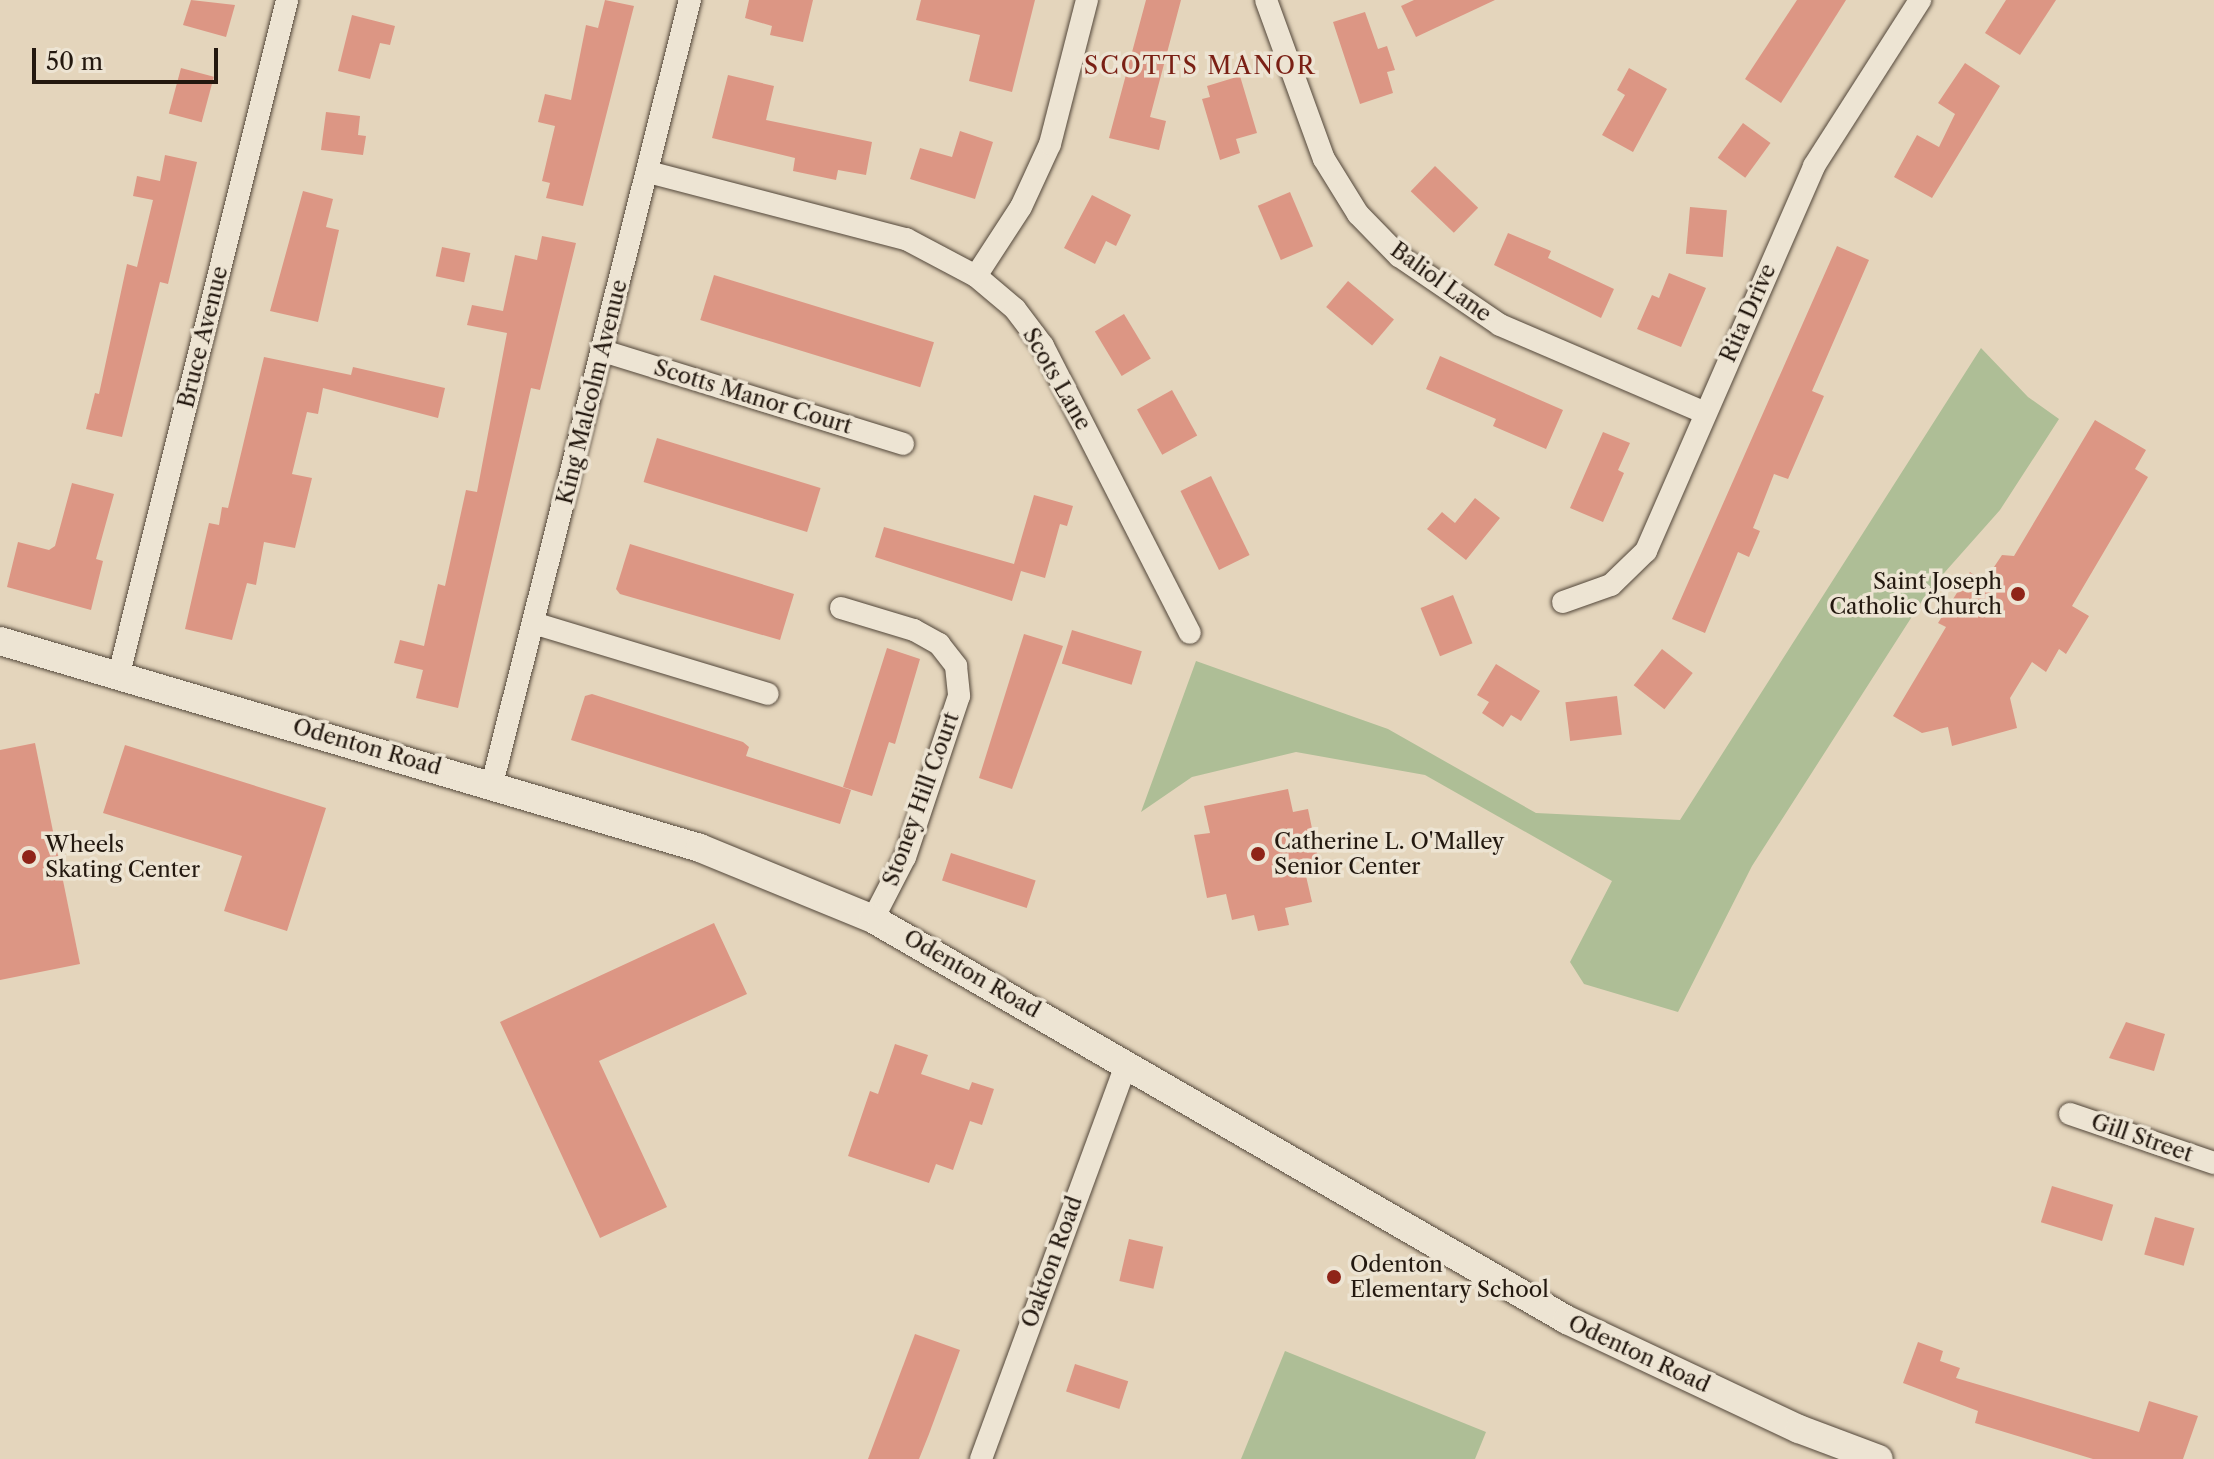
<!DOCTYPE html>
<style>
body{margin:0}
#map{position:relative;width:2214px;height:1459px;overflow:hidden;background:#e4d5bc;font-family:"Libre Caslon Text",serif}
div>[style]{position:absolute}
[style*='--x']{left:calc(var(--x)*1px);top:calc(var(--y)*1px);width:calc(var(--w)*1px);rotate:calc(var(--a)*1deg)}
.green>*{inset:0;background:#aebe96}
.building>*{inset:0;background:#dc9684;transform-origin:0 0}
.roads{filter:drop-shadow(0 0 2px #53473a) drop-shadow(0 0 2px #53473a)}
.minor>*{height:22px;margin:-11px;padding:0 11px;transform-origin:11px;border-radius:11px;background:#ede4d3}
.tertiary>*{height:28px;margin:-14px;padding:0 14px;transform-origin:14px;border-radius:14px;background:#ede4d3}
.dots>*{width:22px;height:22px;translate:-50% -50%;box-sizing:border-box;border:4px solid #ede4d3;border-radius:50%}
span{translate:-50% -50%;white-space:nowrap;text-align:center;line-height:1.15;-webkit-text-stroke:7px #ede4d3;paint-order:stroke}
.street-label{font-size:22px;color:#23180f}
.poi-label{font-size:22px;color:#23180f}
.right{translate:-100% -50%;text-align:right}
.left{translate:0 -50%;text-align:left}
.neighbourhood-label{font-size:24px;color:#7a1f14;letter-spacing:2px}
.scale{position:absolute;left:32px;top:48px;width:186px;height:36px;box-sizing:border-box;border:4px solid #23180f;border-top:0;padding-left:10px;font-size:24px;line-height:28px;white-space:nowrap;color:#23180f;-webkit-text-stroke:6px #ede4d3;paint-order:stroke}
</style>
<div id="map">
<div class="green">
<i style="clip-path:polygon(1981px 348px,2028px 397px,2059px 419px,2000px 510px,1929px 590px,1752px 866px,1678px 1012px,1584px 984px,1570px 962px,1612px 881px,1425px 775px,1296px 752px,1192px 777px,1141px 812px,1196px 661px,1388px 729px,1536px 813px,1680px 820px)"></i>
<i style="clip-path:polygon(1285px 1351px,1486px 1432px,1475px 1459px,1241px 1459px)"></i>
</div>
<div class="building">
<i style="clip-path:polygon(191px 0,235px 5px,226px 37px,183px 25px)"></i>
<i style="clip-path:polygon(605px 0,634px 6px,583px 206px,546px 198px,550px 183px,542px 181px,555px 126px,538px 122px,545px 94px,571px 100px,586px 25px,598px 28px)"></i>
<i style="clip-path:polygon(749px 0,813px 0,803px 42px,770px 35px,772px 26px,745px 18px)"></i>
<i style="clip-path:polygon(921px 0,1035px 0,1012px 92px,969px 81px,980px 35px,916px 20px)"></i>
<i style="clip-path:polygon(1146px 0,1181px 0,1150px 117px,1166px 121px,1159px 150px,1109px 138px)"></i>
<i style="clip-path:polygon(1414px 0,1495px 0,1416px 37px,1401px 6px)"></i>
<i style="clip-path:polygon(1797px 0,1846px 0,1781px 103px,1745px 79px)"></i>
<i style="clip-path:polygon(2006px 0,2056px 0,2020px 55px,1985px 33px)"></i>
<i style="clip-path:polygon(1365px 12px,1378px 49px,1387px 46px,1395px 70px,1387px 72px,1393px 93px,1360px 104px,1333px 22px)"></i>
<i style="clip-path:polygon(352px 15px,395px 26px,390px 45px,380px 43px,370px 79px,338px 71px)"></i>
<i style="clip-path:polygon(1965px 63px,2000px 86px,1932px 198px,1894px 177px,1917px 135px,1939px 147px,1955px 114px,1938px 103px)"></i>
<i style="left:181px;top:68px;width:34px;height:47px;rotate:15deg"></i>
<i style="clip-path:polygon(1629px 68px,1667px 89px,1633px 152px,1602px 135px,1625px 95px,1617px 90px)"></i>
<i style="clip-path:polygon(728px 75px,774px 86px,766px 120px,872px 142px,866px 175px,838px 170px,836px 180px,793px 171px,795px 158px,712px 138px)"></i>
<i style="clip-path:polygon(1240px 76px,1257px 133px,1236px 139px,1240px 153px,1220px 160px,1202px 99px,1210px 97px,1207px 86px)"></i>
<i style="clip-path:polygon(326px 112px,360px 116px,358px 135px,366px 136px,363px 155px,321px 150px)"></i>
<i style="left:1743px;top:123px;width:34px;height:43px;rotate:36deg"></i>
<i style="clip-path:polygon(960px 131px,993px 142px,975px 199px,910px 179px,920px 148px,952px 157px)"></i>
<i style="clip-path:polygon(165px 155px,197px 162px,168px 284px,160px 282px,122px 437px,86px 429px,95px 393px,99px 394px,127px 264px,137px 267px,153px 200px,133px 196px,137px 176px,160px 181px)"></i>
<i style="left:1435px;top:166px;width:60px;height:35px;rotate:44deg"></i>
<i style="clip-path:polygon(303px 191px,333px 199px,326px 227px,339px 230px,318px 322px,270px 311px)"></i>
<i style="left:1290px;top:192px;width:59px;height:35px;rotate:67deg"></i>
<i style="clip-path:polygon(1092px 195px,1131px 215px,1116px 246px,1106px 241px,1095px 264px,1064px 248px)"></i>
<i style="left:1690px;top:207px;width:37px;height:47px;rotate:5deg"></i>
<i style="clip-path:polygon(1508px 233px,1551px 251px,1548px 258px,1614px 289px,1601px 318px,1494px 265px)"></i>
<i style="clip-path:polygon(542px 236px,576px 243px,540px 390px,531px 388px,458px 708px,416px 698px,423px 670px,394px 663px,400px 640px,424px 646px,438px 584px,445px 586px,466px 490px,477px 492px,507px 333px,467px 325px,472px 305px,503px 311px,515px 255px,537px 260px)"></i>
<i style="clip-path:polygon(1837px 246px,1869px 260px,1812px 391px,1824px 396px,1788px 479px,1774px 474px,1753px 528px,1760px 531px,1749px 557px,1738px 552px,1705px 633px,1672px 619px)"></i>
<i style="left:442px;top:247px;width:29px;height:30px;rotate:12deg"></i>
<i style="clip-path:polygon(1669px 273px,1706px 288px,1681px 347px,1637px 329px,1652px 295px,1659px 298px)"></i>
<i style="left:714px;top:275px;width:230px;height:47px;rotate:17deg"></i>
<i style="left:1348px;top:281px;width:60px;height:34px;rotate:40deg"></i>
<i style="left:1124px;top:314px;width:52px;height:34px;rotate:59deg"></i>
<i style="clip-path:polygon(1440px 356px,1563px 410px,1546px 449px,1493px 426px,1496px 419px,1426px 389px)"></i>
<i style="clip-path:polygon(264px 357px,351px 375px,353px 367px,445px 388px,438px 418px,323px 388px,318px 414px,307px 412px,292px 474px,312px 478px,295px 548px,264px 542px,256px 585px,247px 583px,232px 640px,185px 629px,209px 523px,219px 525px,222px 507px,228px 508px)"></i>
<i style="left:1172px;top:390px;width:52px;height:40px;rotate:61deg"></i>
<i style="clip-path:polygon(2095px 420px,2146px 450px,2135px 469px,2148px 477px,2072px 606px,2089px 616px,2066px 654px,2059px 649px,2046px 672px,2032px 662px,2010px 698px,2017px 728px,1952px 746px,1948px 727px,1922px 733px,1893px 716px,1946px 627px,1938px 623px,1970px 572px,1984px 582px,2002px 555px,2014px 556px)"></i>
<i style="clip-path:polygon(1603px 432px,1630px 443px,1618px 470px,1624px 473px,1603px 522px,1570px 508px)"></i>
<i style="left:657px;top:438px;width:171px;height:46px;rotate:17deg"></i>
<i style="left:1211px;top:476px;width:88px;height:34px;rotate:64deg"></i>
<i style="clip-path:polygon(72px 483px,114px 494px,96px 559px,103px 561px,91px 610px,7px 587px,18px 542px,49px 550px,55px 546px)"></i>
<i style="clip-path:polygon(1034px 495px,1073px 506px,1067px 526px,1060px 524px,1045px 578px,1021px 571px,1012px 601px,875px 557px,884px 527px,1014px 564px)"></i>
<i style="clip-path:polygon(1475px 498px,1500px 518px,1466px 560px,1427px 529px,1442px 512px,1455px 523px)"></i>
<i style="clip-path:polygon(630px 544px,794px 594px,780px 640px,620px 594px,616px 589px)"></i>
<i style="left:1453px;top:595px;width:52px;height:35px;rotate:68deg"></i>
<i style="left:1072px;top:630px;width:73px;height:35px;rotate:17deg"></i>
<i style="clip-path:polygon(1024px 634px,1063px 646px,1012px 789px,979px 778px)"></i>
<i style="clip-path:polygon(887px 648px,920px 659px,895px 744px,889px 742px,872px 796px,843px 787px)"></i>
<i style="left:1662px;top:649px;width:39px;height:46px;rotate:38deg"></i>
<i style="clip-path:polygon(1496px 664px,1540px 691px,1521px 721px,1511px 715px,1503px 727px,1482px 713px,1489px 702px,1477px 695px)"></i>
<i style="clip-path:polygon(592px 694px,743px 742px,749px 747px,746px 756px,851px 790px,840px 824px,571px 740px,585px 696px)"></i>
<i style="left:1617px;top:696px;width:39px;height:52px;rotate:83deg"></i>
<i style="clip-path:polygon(35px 743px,80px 964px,0 980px,0 750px)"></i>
<i style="clip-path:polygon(125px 745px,326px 808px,287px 931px,224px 911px,242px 856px,103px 813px)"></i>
<i style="clip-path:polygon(1288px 789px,1293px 812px,1308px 809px,1321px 872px,1306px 876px,1312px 902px,1285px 908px,1289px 925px,1258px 931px,1254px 915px,1232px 920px,1226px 894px,1207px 898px,1194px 835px,1210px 833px,1204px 806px)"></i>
<i style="left:951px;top:853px;width:89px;height:29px;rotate:18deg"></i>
<i style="clip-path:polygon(714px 923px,747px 994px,599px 1061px,667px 1207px,600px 1238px,500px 1022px)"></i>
<i style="clip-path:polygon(2126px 1022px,2165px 1034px,2154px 1071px,2109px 1058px)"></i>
<i style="clip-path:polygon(895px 1044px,928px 1055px,921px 1074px,969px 1090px,972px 1082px,994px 1089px,982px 1125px,970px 1121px,953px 1170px,936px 1164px,929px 1183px,848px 1156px,870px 1091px,878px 1094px)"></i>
<i style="left:2052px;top:1186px;width:64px;height:38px;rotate:17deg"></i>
<i style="left:2155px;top:1217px;width:41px;height:39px;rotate:16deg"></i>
<i style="left:1129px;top:1239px;width:35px;height:43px;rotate:13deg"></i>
<i style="clip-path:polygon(915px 1334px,960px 1350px,929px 1434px,919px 1459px,868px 1459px)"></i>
<i style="clip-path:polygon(1918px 1342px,1943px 1351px,1940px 1361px,1960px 1368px,1956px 1378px,2139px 1432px,2149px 1401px,2198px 1416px,2183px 1459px,2093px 1459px,1975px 1423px,1978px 1411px,1903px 1383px)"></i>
<i style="left:1075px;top:1364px;width:56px;height:29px;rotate:18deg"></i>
</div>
<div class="roads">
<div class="minor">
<i style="--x:1266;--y:0;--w:169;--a:70"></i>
<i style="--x:1324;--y:159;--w:65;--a:58.3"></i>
<i style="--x:1358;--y:214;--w:59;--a:45.7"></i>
<i style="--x:1399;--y:256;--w:122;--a:34.3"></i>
<i style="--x:1500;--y:325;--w:221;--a:23.2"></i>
<i style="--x:648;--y:172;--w:267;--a:14.6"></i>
<i style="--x:906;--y:239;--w:79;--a:27.9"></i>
<i style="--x:976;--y:276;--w:51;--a:40.2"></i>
<i style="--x:1015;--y:309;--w:46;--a:52.9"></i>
<i style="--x:1043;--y:346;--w:322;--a:62.9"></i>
<i style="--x:976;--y:276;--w:82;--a:-56.9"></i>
<i style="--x:1021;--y:207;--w:69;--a:-65.3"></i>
<i style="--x:1050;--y:144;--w:149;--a:-75.6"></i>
<i style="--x:603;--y:351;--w:314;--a:17.2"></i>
<i style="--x:1563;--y:602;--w:51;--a:-19.5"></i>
<i style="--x:1611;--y:585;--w:49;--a:-44.2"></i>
<i style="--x:1646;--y:551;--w:420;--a:-66.4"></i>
<i style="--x:1814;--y:166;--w:197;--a:-57.4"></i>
<i style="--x:841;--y:608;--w:76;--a:16.8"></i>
<i style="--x:914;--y:630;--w:29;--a:29"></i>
<i style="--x:939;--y:644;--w:28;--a:52"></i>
<i style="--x:956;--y:666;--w:30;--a:84"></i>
<i style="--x:959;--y:696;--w:170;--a:108.5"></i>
<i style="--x:905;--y:857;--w:70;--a:117.3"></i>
<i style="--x:533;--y:623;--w:245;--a:16.8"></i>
<i style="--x:119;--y:674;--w:695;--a:-76"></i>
<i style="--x:492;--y:784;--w:809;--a:-75.83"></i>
<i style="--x:2070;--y:1114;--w:152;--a:18.8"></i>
<i style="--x:981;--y:1459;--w:420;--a:-69.8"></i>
</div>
<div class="tertiary">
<i style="--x:0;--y:641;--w:730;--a:16.47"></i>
<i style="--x:700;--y:848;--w:187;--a:22.3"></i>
<i style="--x:873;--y:919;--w:802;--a:30.02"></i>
<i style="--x:1567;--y:1320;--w:256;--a:25.2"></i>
<i style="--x:1799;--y:1429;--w:85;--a:20.6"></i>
</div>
</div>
<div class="dots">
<i style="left:2018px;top:594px;background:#8f2418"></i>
<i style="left:1258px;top:854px;background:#8f2418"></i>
<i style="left:29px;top:857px;background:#8f2418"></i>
<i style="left:1334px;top:1277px;background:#8f2418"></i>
</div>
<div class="street-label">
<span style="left:1441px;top:282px;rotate:36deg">Baliol Lane</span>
<span style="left:1748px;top:313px;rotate:-66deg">Rita Drive</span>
<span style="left:203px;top:337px;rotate:-76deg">Bruce Avenue</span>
<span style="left:1057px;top:379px;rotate:60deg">Scots Lane</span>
<span style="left:592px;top:392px;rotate:-76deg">King Malcolm Avenue</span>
<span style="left:753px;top:397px;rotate:17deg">Scotts Manor Court</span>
<span style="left:367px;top:747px;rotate:16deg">Odenton Road</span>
<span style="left:921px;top:799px;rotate:-70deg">Stoney Hill Court</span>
<span style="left:972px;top:974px;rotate:30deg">Odenton Road</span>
<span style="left:2142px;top:1138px;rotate:19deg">Gill Street</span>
<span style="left:1052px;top:1262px;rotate:-70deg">Oakton Road</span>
<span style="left:1639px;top:1354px;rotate:25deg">Odenton Road</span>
</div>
<div class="poi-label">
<span class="right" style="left:2002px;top:594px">Saint Joseph<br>Catholic Church</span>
<span class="left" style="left:1274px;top:854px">Catherine L. O'Malley<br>Senior Center</span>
<span class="left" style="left:45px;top:857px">Wheels<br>Skating Center</span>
<span class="left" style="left:1350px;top:1277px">Odenton<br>Elementary School</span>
</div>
<div class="neighbourhood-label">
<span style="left:1200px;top:66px">SCOTTS MANOR</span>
</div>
<div class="scale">50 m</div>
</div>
